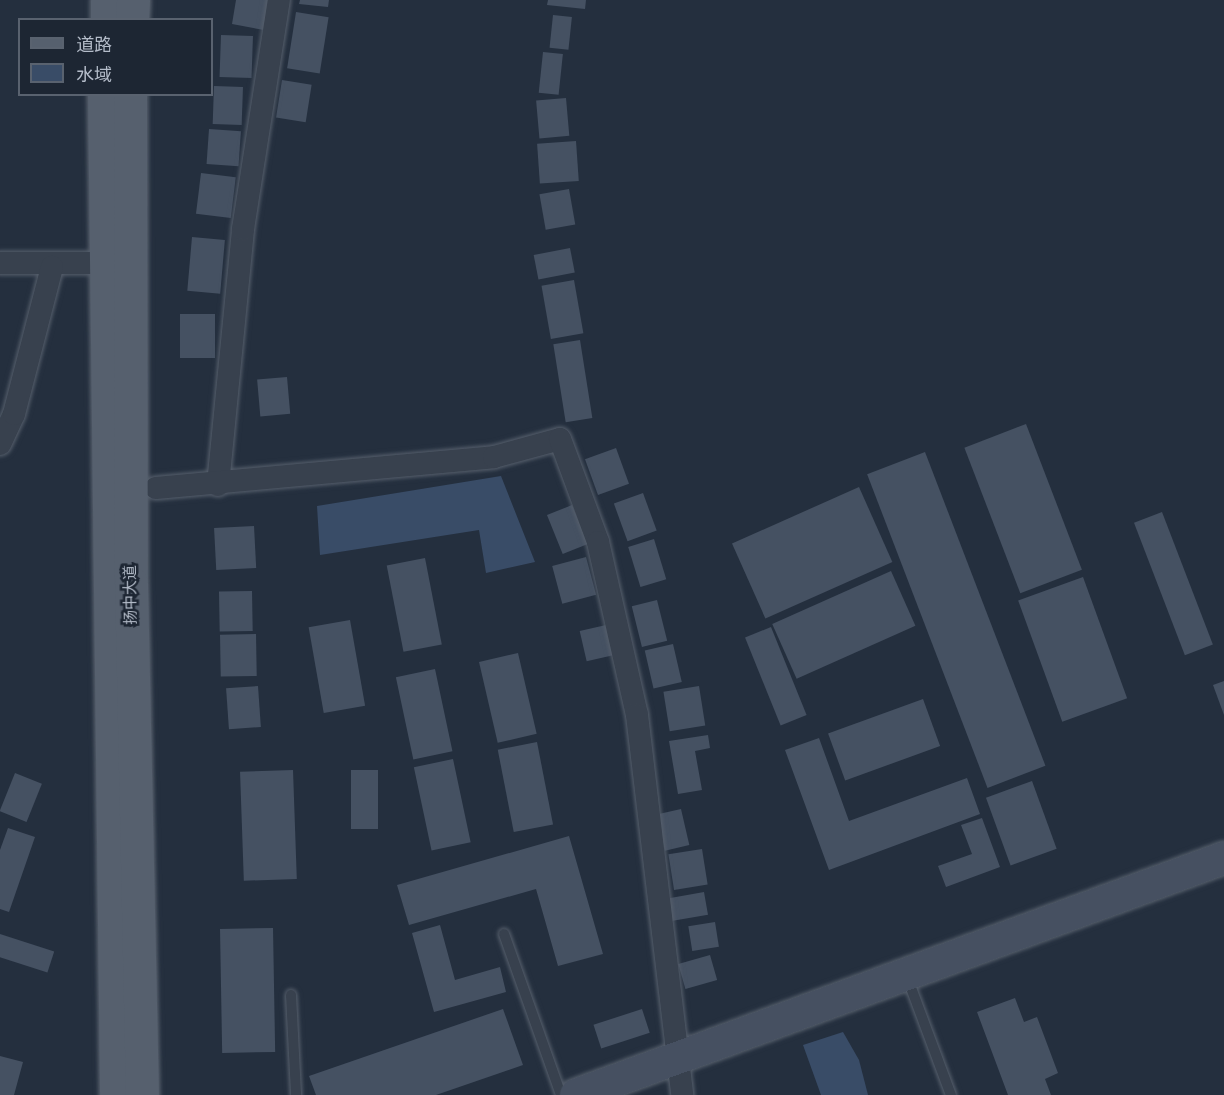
<!DOCTYPE html>
<meta charset="utf-8">
<style>
body{margin:0}
#map{position:relative;width:1224px;height:1095px;overflow:hidden;background:#242f3e;font-family:Roboto,"Noto Sans SC",sans-serif}
div>[style]{position:absolute}
[style*='--x']{left:calc(var(--x)*1px);top:calc(var(--y)*1px);width:calc(var(--w)*1px);rotate:calc(var(--a)*1deg)}
.water>*{inset:0;background:#394c67}
.building>*{inset:0;background:#455162;transform-origin:0 0}
.roads{filter:drop-shadow(0 0 2px #565f6c) drop-shadow(0 0 2px #565f6c)}
.lane>*{height:10px;margin:-5px;padding:0 5px;transform-origin:5px;border-radius:5px;background:#38414e}
.street>*{height:22px;margin:-11px;padding:0 11px;transform-origin:11px;border-radius:11px;background:#38414e}
.secondary>*{height:32px;margin:-16px;padding:0 16px;transform-origin:16px;border-radius:16px;background:#465061}
.primary>*{height:33px;margin:-16.5px;padding:0 16.5px;transform-origin:16.5px;border-radius:16.5px;background:#56606e}
span{translate:-50% -50%;white-space:nowrap;text-align:center;line-height:1.15;-webkit-text-stroke:5px #1d2633;paint-order:stroke}
.street-label{font-size:15px;color:#b4bcc9}
.legend{position:absolute;left:18px;top:18px;width:195px;height:78px;box-sizing:border-box;background:#1d2633;border:2px solid #59626f;margin:0;padding:8px 10px;list-style:none;font-size:18px;color:#b4bcc9}
.legend li{display:flex;align-items:center;gap:12px;height:30px}
.legend b{width:30px;border:2px solid #59626f}
</style>
<div id="map">
<div class="water">
<i style="clip-path:polygon(501px 476px,535px 562px,486px 573px,479px 530px,320px 555px,317px 506px)"></i>
<i style="clip-path:polygon(843px 1032px,859px 1060px,868px 1095px,821px 1095px,803px 1045px)"></i>
</div>
<div class="building">
<i style="clip-path:polygon(236px 0,269px 0,264px 30px,232px 24px)"></i>
<i style="clip-path:polygon(300px 0,329px 0,328px 7px,299px 4px)"></i>
<i style="clip-path:polygon(548px 0,586px 0,585px 9px,547px 5px)"></i>
<i style="left:296px;top:12px;width:33px;height:57px;rotate:9deg"></i>
<i style="left:553px;top:15px;width:19px;height:33px;rotate:6deg"></i>
<i style="left:221px;top:35px;width:32px;height:42px;rotate:2deg"></i>
<i style="left:543px;top:52px;width:20px;height:41px;rotate:6deg"></i>
<i style="left:282px;top:80px;width:30px;height:38px;rotate:9deg"></i>
<i style="left:214px;top:86px;width:29px;height:38px;rotate:2deg"></i>
<i style="left:566px;top:98px;width:38px;height:30px;rotate:85deg"></i>
<i style="left:209px;top:129px;width:32px;height:35px;rotate:4deg"></i>
<i style="left:576px;top:141px;width:40px;height:39px;rotate:86deg"></i>
<i style="left:201px;top:173px;width:35px;height:41px;rotate:7deg"></i>
<i style="left:569px;top:189px;width:36px;height:30px;rotate:80deg"></i>
<i style="left:192px;top:237px;width:33px;height:54px;rotate:5deg"></i>
<i style="left:570px;top:248px;width:25px;height:37px;rotate:79deg"></i>
<i style="left:574px;top:280px;width:54px;height:33px;rotate:80deg"></i>
<i style="left:180px;top:314px;width:35px;height:44px"></i>
<i style="left:580px;top:340px;width:79px;height:27px;rotate:81deg"></i>
<i style="left:287px;top:377px;width:37px;height:30px;rotate:85deg"></i>
<i style="left:1026px;top:424px;width:156px;height:66px;rotate:69deg"></i>
<i style="left:616px;top:448px;width:38px;height:33px;rotate:70deg"></i>
<i style="left:925px;top:452px;width:336px;height:62px;rotate:69deg"></i>
<i style="left:859px;top:487px;width:82px;height:139px;rotate:66deg"></i>
<i style="left:643px;top:493px;width:40px;height:31px;rotate:70deg"></i>
<i style="left:572px;top:505px;width:42px;height:27px;rotate:68deg"></i>
<i style="left:1162px;top:512px;width:142px;height:30px;rotate:69deg"></i>
<i style="left:254px;top:526px;width:42px;height:40px;rotate:87deg"></i>
<i style="left:654px;top:539px;width:42px;height:27px;rotate:73deg"></i>
<i style="left:586px;top:557px;width:39px;height:35px;rotate:75deg"></i>
<i style="left:425px;top:558px;width:88px;height:39px;rotate:79deg"></i>
<i style="left:891px;top:571px;width:60px;height:130px;rotate:66deg"></i>
<i style="left:1083px;top:577px;width:129px;height:69px;rotate:70deg"></i>
<i style="left:252px;top:591px;width:40px;height:33px;rotate:89deg"></i>
<i style="left:657px;top:600px;width:42px;height:26px;rotate:76deg"></i>
<i style="left:350px;top:620px;width:87px;height:42px;rotate:80deg"></i>
<i style="left:606px;top:625px;width:31px;height:27px;rotate:77deg"></i>
<i style="left:771px;top:627px;width:95px;height:28px;rotate:68deg"></i>
<i style="left:256px;top:634px;width:42px;height:36px;rotate:89deg"></i>
<i style="left:673px;top:644px;width:39px;height:29px;rotate:77deg"></i>
<i style="left:518px;top:653px;width:83px;height:40px;rotate:77deg"></i>
<i style="left:435px;top:669px;width:84px;height:40px;rotate:78deg"></i>
<i style="clip-path:polygon(1224px 681px,1224px 715px,1213px 685px)"></i>
<i style="left:258px;top:686px;width:41px;height:32px;rotate:86deg"></i>
<i style="left:699px;top:686px;width:40px;height:36px;rotate:81deg"></i>
<i style="left:923px;top:699px;width:50px;height:101px;rotate:70deg"></i>
<i style="clip-path:polygon(708px 735px,710px 748px,695px 751px,702px 790px,678px 794px,669px 741px)"></i>
<i style="clip-path:polygon(819px 738px,849px 821px,967px 778px,980px 814px,829px 870px,785px 750px)"></i>
<i style="left:537px;top:742px;width:84px;height:40px;rotate:79deg"></i>
<i style="left:453px;top:759px;width:85px;height:40px;rotate:78deg"></i>
<i style="left:293px;top:770px;width:109px;height:53px;rotate:88deg"></i>
<i style="left:351px;top:770px;width:27px;height:59px"></i>
<i style="left:15px;top:773px;width:29px;height:41px;rotate:22deg"></i>
<i style="left:1032px;top:781px;width:72px;height:49px;rotate:70deg"></i>
<i style="left:681px;top:809px;width:37px;height:25px;rotate:77deg"></i>
<i style="clip-path:polygon(982px 818px,1000px 867px,946px 887px,938px 866px,972px 854px,961px 825px)"></i>
<i style="clip-path:polygon(8px 828px,35px 837px,9px 912px,0 909px,0 850px)"></i>
<i style="clip-path:polygon(569px 836px,603px 954px,558px 966px,536px 889px,409px 925px,397px 885px)"></i>
<i style="left:702px;top:849px;width:36px;height:34px;rotate:81deg"></i>
<i style="left:704px;top:892px;width:23px;height:37px;rotate:80deg"></i>
<i style="left:715px;top:922px;width:25px;height:27px;rotate:81deg"></i>
<i style="clip-path:polygon(440px 925px,455px 980px,500px 967px,506px 992px,434px 1012px,412px 933px)"></i>
<i style="left:273px;top:928px;width:124px;height:53px;rotate:89deg"></i>
<i style="left:0;top:934px;width:57px;height:22px;rotate:18deg"></i>
<i style="left:710px;top:955px;width:26px;height:33px;rotate:74deg"></i>
<i style="clip-path:polygon(1015px 998px,1024px 1022px,1037px 1017px,1058px 1073px,1045px 1079px,1051px 1095px,1008px 1095px,977px 1012px)"></i>
<i style="clip-path:polygon(503px 1009px,523px 1065px,436px 1095px,316px 1095px,309px 1076px)"></i>
<i style="left:642px;top:1009px;width:25px;height:51px;rotate:72deg"></i>
<i style="clip-path:polygon(0 1056px,23px 1062px,14px 1095px,0 1095px)"></i>
</div>
<div class="roads">
<div class="lane">
<i style="--x:504;--y:934;--w:171;--a:70.5"></i>
<i style="--x:907;--y:977;--w:126;--a:69.6"></i>
<i style="--x:291;--y:995;--w:100;--a:87.1"></i>
</div>
<div class="street">
<i style="--x:0;--y:263;--w:103;--a:0"></i>
<i style="--x:0;--y:444;--w:33;--a:-65"></i>
<i style="--x:14;--y:414;--w:152;--a:-75.5"></i>
<i style="--x:218;--y:485;--w:257;--a:-84.4"></i>
<i style="--x:243;--y:229;--w:232;--a:-81.1"></i>
<i style="--x:156;--y:488;--w:339;--a:-5.2"></i>
<i style="--x:494;--y:457;--w:68;--a:-15.3"></i>
<i style="--x:560;--y:439;--w:110;--a:69.7"></i>
<i style="--x:598;--y:542;--w:177;--a:77.3"></i>
<i style="--x:637;--y:715;--w:383;--a:83.2"></i>
</div>
<div class="secondary">
<i style="--x:576;--y:1095;--w:690;--a:-20.09"></i>
</div>
<div class="primary">
<i style="--x:107;--y:20;--w:20;--a:-90"></i>
<i style="--x:132;--y:20;--w:20;--a:-87"></i>
<i style="--x:104;--y:94;--w:1001;--a:89.31"></i>
<i style="--x:130;--y:94;--w:489;--a:89.9"></i>
<i style="--x:131;--y:583;--w:512;--a:88.77"></i>
</div>
</div>
<div class="street-label">
<span style="left:131px;top:595px;rotate:-91deg">扬中大道</span>
</div>
<ul class="legend">
<li><b style="height:8px;background:#56606e"></b>道路</li>
<li><b style="height:16px;background:#394c67"></b>水域</li>
</ul>
</div>
